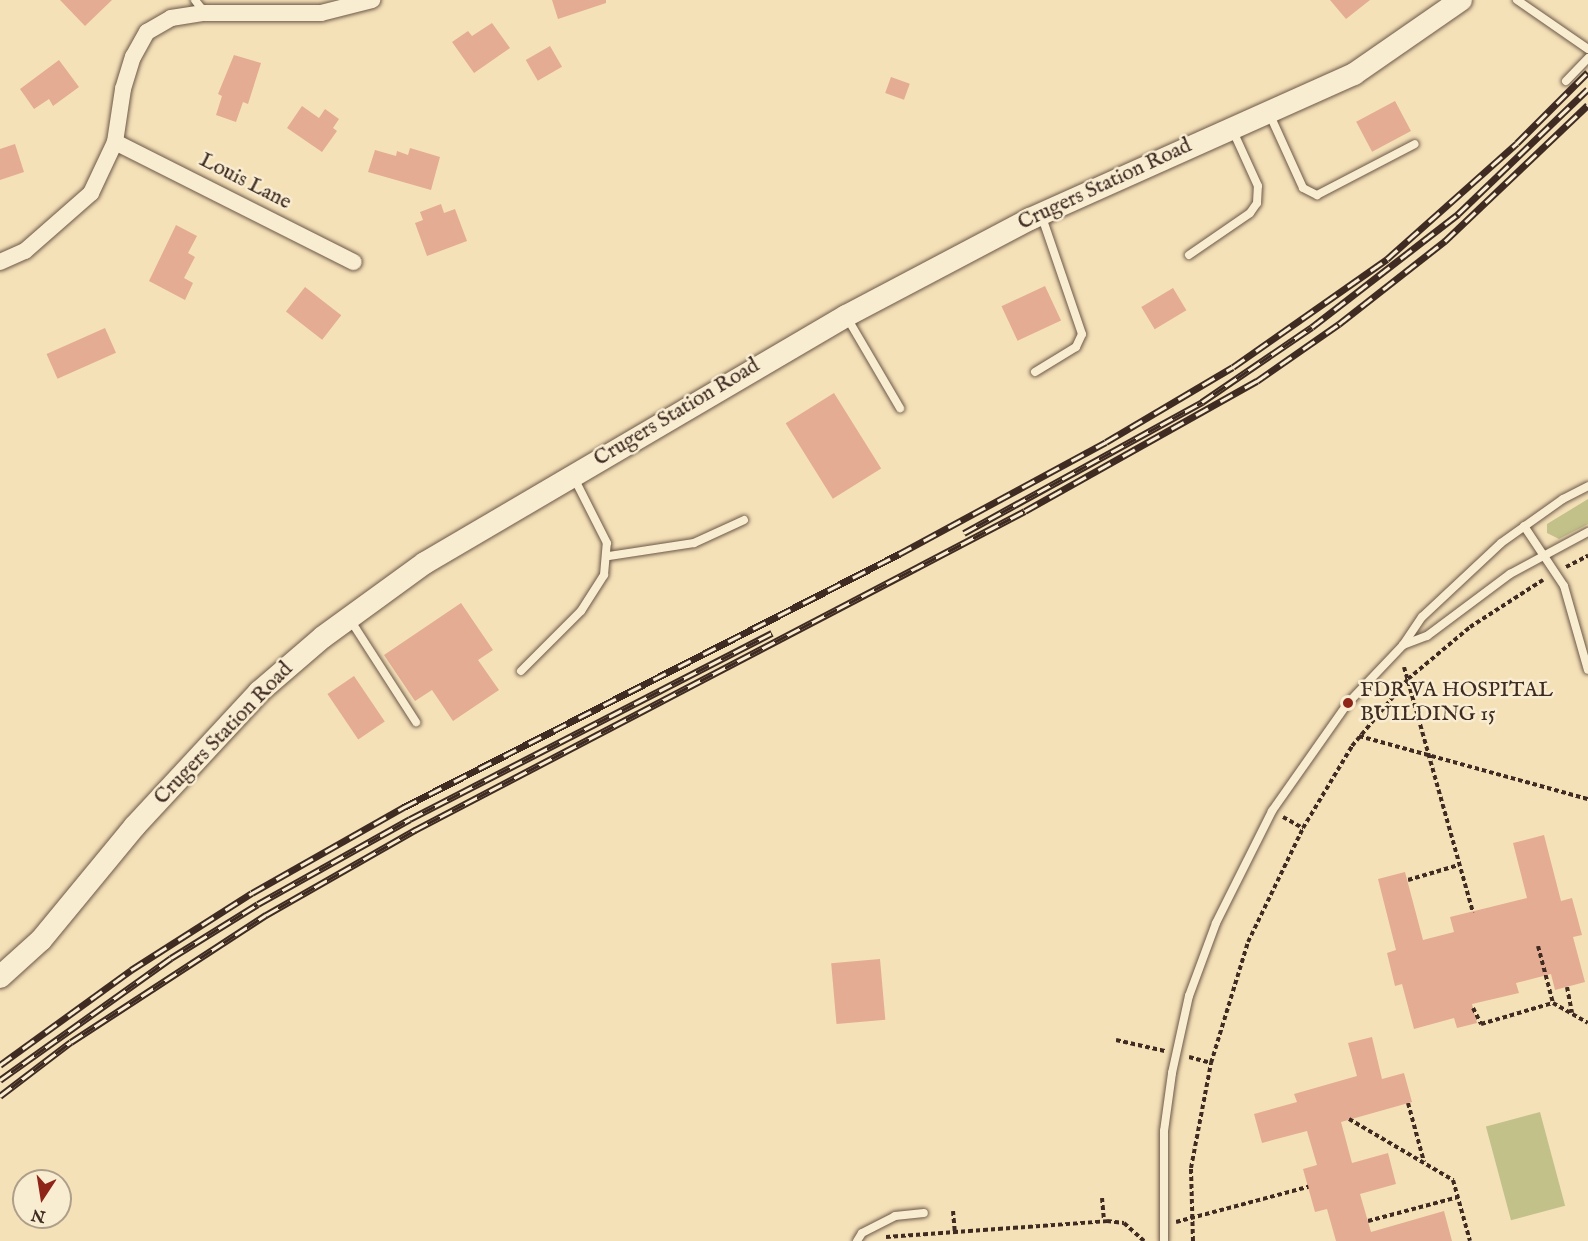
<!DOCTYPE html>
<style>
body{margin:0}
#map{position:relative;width:1588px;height:1241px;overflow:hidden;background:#f5e1b8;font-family:"IM FELL English",serif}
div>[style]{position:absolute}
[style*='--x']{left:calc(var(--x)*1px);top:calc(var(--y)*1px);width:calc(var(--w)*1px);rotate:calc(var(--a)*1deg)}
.green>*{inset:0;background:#c3c18a;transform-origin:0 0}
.building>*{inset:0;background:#e4ac93;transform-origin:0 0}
.path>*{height:4px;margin-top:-2px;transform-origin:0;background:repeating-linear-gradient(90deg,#3f2b22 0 4.5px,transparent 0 7.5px)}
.roads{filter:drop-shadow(0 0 2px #6c5848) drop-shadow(0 0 2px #6c5848)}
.lane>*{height:8px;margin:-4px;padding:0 4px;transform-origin:4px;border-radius:4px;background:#f8ecd1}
.street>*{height:16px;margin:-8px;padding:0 8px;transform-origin:8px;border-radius:8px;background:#f8ecd1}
.secondary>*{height:22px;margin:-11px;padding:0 11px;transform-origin:11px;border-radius:11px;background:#f8ecd1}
.rail>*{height:7px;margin-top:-3.5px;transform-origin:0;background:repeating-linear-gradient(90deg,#f8ecd1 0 14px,#3f2b22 0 28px);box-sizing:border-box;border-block:2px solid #3f2b22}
.dots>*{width:16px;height:16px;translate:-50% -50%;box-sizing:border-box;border:3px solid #f8ecd1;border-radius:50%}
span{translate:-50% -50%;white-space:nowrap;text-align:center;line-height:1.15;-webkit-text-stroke:5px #f8ecd1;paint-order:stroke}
.street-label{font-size:21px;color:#3f2b22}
.poi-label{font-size:21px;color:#3f2b22}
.left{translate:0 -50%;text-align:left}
.north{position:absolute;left:12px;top:1169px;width:60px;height:60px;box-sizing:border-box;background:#f8ecd1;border:2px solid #ae9f8b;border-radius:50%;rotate:192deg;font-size:16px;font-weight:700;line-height:24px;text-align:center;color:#3f2b22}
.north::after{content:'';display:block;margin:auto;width:21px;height:27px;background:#8f2418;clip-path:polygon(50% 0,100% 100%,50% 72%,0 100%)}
</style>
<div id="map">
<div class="green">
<i style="clip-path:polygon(1588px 499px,1588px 524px,1559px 539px,1547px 533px,1547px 524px)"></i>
<i style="left:1540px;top:1112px;width:97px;height:56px;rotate:75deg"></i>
</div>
<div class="building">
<i style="clip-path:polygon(60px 0,112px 0,85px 26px)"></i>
<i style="clip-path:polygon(552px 0,606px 0,606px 3px,558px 19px)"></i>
<i style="clip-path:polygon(1330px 0,1370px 0,1346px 19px)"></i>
<i style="clip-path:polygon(492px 23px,510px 48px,474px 73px,452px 42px,468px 31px,472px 36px)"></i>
<i style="left:550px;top:46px;width:24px;height:28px;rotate:60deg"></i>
<i style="clip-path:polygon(234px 55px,261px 63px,248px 104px,243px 102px,236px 122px,216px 115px,222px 96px,218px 94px)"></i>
<i style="clip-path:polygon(59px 60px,79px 87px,53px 106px,49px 99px,34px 109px,20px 89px)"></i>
<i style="left:891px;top:77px;width:20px;height:17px;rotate:20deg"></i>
<i style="left:1395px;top:101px;width:34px;height:44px;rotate:62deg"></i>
<i style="clip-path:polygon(302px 106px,319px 118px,325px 109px,339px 119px,333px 128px,337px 131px,322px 152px,287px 128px)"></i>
<i style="clip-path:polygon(15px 144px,24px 172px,0 180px,0 149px)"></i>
<i style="clip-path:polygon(410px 148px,440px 157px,431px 190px,368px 172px,375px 150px,396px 156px,397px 151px,408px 155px)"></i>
<i style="clip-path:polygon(441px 204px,444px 213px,455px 209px,467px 241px,427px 256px,415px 223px,423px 220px,420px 212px)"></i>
<i style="clip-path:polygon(176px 225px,197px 236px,188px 253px,195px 257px,184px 278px,193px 283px,185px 300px,149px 281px)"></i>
<i style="left:1045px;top:286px;width:38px;height:48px;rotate:65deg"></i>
<i style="left:305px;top:287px;width:46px;height:31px;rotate:38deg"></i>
<i style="left:1173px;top:288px;width:26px;height:37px;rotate:59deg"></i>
<i style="left:105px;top:328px;width:27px;height:64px;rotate:66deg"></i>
<i style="left:834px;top:393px;width:89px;height:57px;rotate:58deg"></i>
<i style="clip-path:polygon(461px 603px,493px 650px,478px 660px,499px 690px,453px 721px,432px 690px,415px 701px,384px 655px)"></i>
<i style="left:354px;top:676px;width:55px;height:32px;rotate:56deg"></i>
<i style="clip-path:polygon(1544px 835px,1561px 901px,1572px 898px,1582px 935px,1573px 937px,1585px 982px,1555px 990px,1551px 974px,1516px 983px,1519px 993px,1472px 1004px,1477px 1023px,1457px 1028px,1454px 1018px,1414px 1029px,1402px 984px,1395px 986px,1387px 953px,1396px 950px,1378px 879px,1405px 872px,1423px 940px,1454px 932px,1450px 917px,1527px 898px,1513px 843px)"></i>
<i style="left:880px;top:959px;width:61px;height:49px;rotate:85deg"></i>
<i style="clip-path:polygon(1372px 1037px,1382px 1079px,1404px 1073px,1412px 1102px,1341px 1122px,1352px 1163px,1388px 1153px,1396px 1184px,1360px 1194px,1371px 1232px,1444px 1211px,1452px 1241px,1336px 1241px,1327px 1209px,1315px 1212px,1303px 1169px,1317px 1165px,1307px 1131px,1262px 1143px,1254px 1114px,1297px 1102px,1294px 1094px,1357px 1076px,1348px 1043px)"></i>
</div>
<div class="path">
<i style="--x:1566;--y:567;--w:25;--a:-27"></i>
<i style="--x:1404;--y:667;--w:255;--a:74.3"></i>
<i style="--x:1359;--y:736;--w:238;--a:15.4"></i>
<i style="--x:1283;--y:817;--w:23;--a:29"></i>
<i style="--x:1408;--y:880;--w:53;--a:-16.4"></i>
<i style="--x:1538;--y:946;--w:59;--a:75.3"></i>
<i style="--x:1567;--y:987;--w:26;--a:79"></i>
<i style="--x:1473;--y:1008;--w:18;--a:63"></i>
<i style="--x:1481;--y:1024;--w:75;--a:-16.3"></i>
<i style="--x:1553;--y:1003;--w:40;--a:29.7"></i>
<i style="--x:1116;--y:1040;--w:50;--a:12.7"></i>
<i style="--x:1189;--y:1057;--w:23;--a:15"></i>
<i style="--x:1408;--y:1103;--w:61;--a:74.8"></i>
<i style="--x:1349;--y:1119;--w:121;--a:30.4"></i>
<i style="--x:1453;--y:1180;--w:63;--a:74.4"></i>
<i style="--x:1102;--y:1198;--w:23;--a:85"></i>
<i style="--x:953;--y:1211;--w:21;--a:85"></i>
<i style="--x:1368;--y:1221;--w:93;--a:-14.9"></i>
<i style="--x:1176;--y:1222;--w:137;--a:-14.9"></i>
<i style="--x:886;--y:1237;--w:222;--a:-4.1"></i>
<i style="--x:1107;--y:1221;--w:17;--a:7"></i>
<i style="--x:1124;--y:1223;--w:27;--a:42"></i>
<i style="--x:1193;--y:1241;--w:73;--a:-91.6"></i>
<i style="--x:1191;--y:1168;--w:107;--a:-79.2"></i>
<i style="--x:1211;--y:1063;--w:127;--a:-73"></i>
<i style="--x:1248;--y:942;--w:127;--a:-64.2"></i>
<i style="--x:1303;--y:828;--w:96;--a:-59.1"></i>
<i style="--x:1352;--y:746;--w:87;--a:-50.1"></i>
<i style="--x:1408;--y:679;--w:81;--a:-40"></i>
<i style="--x:1470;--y:627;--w:87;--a:-32.8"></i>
</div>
<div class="roads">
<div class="lane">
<i style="--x:195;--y:0;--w:15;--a:53"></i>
<i style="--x:1517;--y:0;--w:86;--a:34.6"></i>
<i style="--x:1566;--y:81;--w:32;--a:-46"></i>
<i style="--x:1269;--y:113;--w:82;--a:65.6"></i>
<i style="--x:1303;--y:188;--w:16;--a:27"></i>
<i style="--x:1317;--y:195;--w:110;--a:-27.5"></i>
<i style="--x:1189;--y:255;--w:74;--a:-34.5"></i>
<i style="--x:1250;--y:213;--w:12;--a:-55"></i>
<i style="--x:1257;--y:203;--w:17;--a:-87"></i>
<i style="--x:1258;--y:186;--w:63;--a:-114.5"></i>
<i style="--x:846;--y:316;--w:107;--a:59.6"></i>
<i style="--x:1035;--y:372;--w:48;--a:-31.4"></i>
<i style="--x:1076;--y:347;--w:14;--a:-65"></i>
<i style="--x:1082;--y:334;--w:127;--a:-108.9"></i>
<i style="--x:1524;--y:526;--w:72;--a:56.3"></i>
<i style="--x:1564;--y:586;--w:87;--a:74.1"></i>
<i style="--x:609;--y:556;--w:86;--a:-8.7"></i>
<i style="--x:694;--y:543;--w:55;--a:-24.7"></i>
<i style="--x:349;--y:618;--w:124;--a:57.2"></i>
<i style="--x:1403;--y:645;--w:26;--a:-21"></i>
<i style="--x:1427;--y:636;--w:104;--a:-36.8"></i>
<i style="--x:1510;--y:574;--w:89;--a:-28.3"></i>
<i style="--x:521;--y:671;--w:85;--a:-45"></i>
<i style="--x:581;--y:611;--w:43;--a:-57.4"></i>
<i style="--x:604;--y:575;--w:32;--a:-85"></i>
<i style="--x:607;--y:543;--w:73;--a:-116.9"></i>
<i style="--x:857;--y:1241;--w:9;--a:-58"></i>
<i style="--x:862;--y:1233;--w:37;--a:-27"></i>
<i style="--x:895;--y:1216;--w:29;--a:-6"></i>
<i style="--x:1164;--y:1241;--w:110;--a:-90"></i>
<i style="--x:1164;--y:1131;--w:59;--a:-82.1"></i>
<i style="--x:1172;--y:1073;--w:79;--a:-77.6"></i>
<i style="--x:1189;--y:996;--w:78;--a:-69.7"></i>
<i style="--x:1216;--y:923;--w:125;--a:-63.4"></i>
<i style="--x:1272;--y:811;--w:132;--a:-54.9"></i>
<i style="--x:1348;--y:703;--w:80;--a:-46.5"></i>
<i style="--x:1403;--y:645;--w:34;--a:-56"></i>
<i style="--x:1422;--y:617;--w:108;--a:-43.1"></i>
<i style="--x:1501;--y:543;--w:76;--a:-35.4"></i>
<i style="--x:1563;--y:499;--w:28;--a:-27"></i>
</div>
<div class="street">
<i style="--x:115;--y:142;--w:267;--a:26.7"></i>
<i style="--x:0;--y:262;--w:27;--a:-24"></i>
<i style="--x:25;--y:251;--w:88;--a:-41.3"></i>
<i style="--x:91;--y:193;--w:56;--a:-64.8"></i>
<i style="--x:115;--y:142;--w:54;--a:-81.4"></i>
<i style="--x:123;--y:89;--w:34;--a:-73"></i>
<i style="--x:133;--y:57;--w:29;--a:-61"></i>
<i style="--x:147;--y:32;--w:28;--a:-30"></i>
<i style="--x:171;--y:18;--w:33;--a:-9"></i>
<i style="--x:204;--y:13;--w:117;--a:0"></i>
<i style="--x:321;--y:13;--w:53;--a:-14.3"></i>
</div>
<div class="secondary">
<i style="--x:0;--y:977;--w:55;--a:-42.1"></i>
<i style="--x:41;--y:940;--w:148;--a:-50.5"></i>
<i style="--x:135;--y:826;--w:183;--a:-47.2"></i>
<i style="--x:259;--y:692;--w:84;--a:-40.7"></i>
<i style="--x:323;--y:637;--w:126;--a:-36"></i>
<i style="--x:425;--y:563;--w:488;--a:-30.4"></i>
<i style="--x:846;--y:316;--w:208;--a:-27.8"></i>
<i style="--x:1030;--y:219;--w:355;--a:-24.1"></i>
<i style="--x:1354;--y:74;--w:130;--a:-34.7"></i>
</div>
</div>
<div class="rail">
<i style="--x:964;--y:533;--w:272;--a:-28.8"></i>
<i style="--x:1202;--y:402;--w:133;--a:-34.3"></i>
<i style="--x:1312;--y:327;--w:185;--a:-37.7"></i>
<i style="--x:1458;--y:214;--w:180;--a:-43.9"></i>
<i style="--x:0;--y:1065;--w:162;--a:-35.9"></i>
<i style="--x:131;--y:970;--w:143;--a:-32.5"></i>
<i style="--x:252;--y:893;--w:175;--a:-29.5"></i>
<i style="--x:404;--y:807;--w:556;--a:-27.07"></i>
<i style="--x:899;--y:554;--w:235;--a:-28.4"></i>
<i style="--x:1106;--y:442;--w:147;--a:-30.6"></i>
<i style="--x:1233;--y:367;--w:188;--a:-35"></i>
<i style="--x:1387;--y:259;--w:174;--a:-41.7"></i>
<i style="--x:1517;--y:143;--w:100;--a:-45"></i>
<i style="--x:0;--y:1080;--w:210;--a:-35.5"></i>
<i style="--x:171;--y:958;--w:102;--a:-31.8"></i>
<i style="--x:258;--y:904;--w:174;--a:-29.2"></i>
<i style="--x:410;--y:819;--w:407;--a:-27.2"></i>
<i style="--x:0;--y:1096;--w:89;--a:-37.3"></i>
<i style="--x:71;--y:1042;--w:233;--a:-33.1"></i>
<i style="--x:266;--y:915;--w:172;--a:-29.7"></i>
<i style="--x:415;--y:830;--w:688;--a:-27.61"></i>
<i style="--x:1025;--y:511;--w:266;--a:-29.3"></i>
<i style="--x:1257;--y:381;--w:100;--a:-34.8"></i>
<i style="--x:1339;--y:324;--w:135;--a:-38.1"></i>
<i style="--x:1445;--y:241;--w:197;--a:-43.6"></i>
</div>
<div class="dots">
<i style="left:1348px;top:703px;background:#8f2418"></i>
</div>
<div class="street-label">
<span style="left:245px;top:182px;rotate:27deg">Louis Lane</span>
<span style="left:1105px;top:185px;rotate:-25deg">Crugers Station Road</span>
<span style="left:677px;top:413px;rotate:-31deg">Crugers Station Road</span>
<span style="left:224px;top:734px;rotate:-46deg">Crugers Station Road</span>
</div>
<div class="poi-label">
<span class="left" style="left:1360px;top:703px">FDR VA HOSPITAL<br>BUILDING 15</span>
</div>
<div class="north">N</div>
</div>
